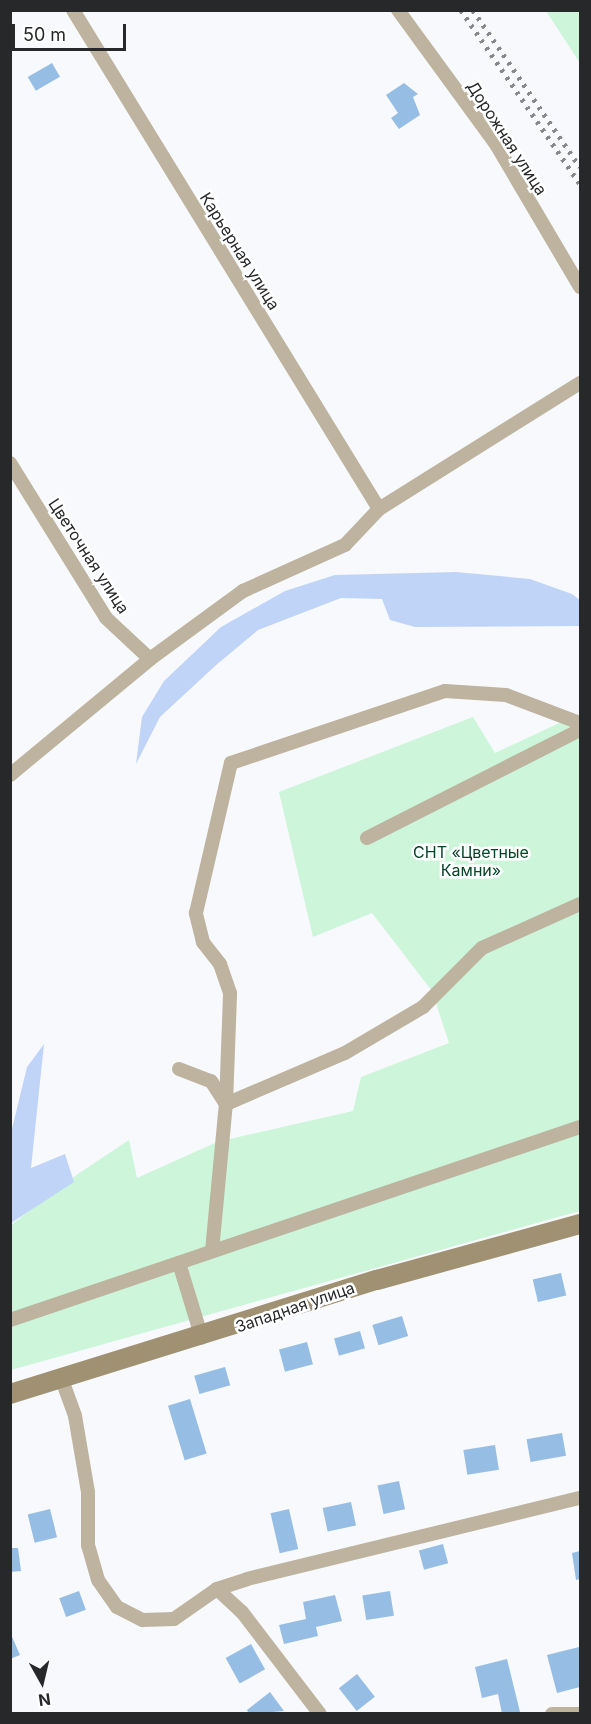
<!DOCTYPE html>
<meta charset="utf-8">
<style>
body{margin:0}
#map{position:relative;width:591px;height:1724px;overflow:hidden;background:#f7f9fc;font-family:Inter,sans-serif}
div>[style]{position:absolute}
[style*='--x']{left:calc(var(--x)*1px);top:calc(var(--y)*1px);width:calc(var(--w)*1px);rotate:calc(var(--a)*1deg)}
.green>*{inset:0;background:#ccf5da}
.water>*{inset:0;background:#c0d4f8}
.building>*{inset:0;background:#96bee4;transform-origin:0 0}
.minor>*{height:14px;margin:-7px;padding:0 7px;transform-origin:7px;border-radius:7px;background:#bdb39e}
.secondary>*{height:20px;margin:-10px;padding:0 10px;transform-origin:10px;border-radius:10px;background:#9f9172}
.rail>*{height:4.5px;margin-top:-2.25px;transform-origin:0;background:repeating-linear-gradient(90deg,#87888a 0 3px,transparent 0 9px)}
span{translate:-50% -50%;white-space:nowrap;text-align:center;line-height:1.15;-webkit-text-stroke:5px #fff;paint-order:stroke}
.street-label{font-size:16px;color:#272829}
.park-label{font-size:16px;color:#044528}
.frame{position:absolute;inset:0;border:12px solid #272829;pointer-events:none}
.north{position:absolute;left:12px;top:1652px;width:60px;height:60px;-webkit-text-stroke:4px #fff;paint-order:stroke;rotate:172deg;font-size:16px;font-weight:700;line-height:24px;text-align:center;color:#272829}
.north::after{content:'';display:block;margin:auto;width:21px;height:27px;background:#272829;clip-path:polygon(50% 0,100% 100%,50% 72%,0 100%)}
.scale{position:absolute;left:12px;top:24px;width:114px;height:27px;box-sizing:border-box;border:3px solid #272829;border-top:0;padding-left:8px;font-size:18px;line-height:21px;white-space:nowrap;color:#272829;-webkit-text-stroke:4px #fff;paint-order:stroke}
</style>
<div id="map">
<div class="green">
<i style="clip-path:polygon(546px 11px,580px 11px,580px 63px)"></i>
<i style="clip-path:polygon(473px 717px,495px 753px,568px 719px,580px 726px,580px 1211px,11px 1370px,11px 1225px,78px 1174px,129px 1140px,137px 1178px,217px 1142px,353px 1111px,361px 1077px,449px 1043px,432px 991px,372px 913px,313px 937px,279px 792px)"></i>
</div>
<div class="water">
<i style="clip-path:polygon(456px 572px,530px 579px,572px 594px,580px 600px,580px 626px,415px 627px,390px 620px,382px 599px,341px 598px,258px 630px,215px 666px,160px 717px,136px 764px,142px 717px,164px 681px,221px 627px,285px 591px,335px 575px)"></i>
<i style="clip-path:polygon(44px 1044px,31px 1168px,65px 1154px,74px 1182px,11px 1223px,11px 1133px,27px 1067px)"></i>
</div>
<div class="building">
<i style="left:52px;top:63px;width:16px;height:28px;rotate:60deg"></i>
<i style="clip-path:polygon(404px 83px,418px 94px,413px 97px,420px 115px,399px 129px,391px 118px,398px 113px,386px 95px)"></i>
<i style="left:561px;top:1273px;width:23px;height:29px;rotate:77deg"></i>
<i style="left:402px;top:1316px;width:21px;height:31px;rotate:73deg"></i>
<i style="left:360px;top:1331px;width:18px;height:27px;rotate:74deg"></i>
<i style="left:307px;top:1342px;width:23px;height:29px;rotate:75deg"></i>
<i style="left:225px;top:1367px;width:19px;height:32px;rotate:74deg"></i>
<i style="left:190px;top:1399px;width:57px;height:23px;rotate:73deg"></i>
<i style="left:562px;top:1433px;width:23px;height:36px;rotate:80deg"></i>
<i style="left:495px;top:1445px;width:25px;height:32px;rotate:81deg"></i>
<i style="left:399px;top:1481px;width:29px;height:22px;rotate:78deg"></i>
<i style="left:351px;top:1502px;width:24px;height:29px;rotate:78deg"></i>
<i style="left:50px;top:1509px;width:29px;height:23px;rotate:76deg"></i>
<i style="left:289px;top:1509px;width:41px;height:19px;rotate:77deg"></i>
<i style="left:443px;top:1544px;width:20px;height:25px;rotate:75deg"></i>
<i style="clip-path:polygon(10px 1548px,18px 1548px,21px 1571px,10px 1572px)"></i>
<i style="clip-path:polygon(580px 1551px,580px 1579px,576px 1580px,572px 1553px)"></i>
<i style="left:79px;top:1591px;width:20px;height:21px;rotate:70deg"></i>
<i style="left:390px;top:1591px;width:25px;height:28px;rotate:81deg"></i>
<i style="clip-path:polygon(335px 1595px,342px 1621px,316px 1627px,318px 1636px,284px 1644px,279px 1625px,306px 1619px,303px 1602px)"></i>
<i style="clip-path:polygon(10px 1632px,20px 1655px,10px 1659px)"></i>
<i style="left:251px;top:1644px;width:29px;height:29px;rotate:61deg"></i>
<i style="clip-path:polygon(579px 1647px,580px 1687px,557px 1693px,547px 1655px)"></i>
<i style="clip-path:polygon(507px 1659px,520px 1712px,516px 1714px,502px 1714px,498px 1694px,482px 1698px,475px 1667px)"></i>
<i style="left:357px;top:1674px;width:29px;height:23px;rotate:52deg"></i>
<i style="clip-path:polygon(270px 1692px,284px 1711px,249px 1714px,247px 1710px)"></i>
</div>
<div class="minor">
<i style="--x:73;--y:10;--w:585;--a:58.48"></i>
<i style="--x:398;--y:10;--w:168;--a:53.9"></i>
<i style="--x:497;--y:146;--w:164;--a:59.5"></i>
<i style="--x:10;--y:463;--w:182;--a:58.2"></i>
<i style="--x:106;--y:618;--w:60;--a:43"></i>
<i style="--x:10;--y:775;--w:182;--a:-39.6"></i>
<i style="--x:150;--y:659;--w:115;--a:-36.2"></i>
<i style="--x:243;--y:591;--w:112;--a:-24.3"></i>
<i style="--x:345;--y:545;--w:50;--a:-46.6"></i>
<i style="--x:379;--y:509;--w:237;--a:-32.1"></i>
<i style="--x:367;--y:838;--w:239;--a:-26.9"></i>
<i style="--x:179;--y:1069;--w:34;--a:21"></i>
<i style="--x:211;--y:1081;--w:27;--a:57"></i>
<i style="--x:226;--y:1104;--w:111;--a:-87.9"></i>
<i style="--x:230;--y:993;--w:31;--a:-109"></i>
<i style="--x:220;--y:964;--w:28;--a:-128"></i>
<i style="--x:203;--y:942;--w:30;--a:-104"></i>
<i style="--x:196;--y:913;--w:154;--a:-76.9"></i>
<i style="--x:231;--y:763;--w:226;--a:-18.6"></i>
<i style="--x:445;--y:691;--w:61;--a:3.8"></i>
<i style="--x:506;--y:695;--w:79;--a:20.7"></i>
<i style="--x:212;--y:1251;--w:148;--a:-84.6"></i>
<i style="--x:226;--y:1104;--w:129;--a:-23.2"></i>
<i style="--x:345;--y:1053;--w:91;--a:-30.5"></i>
<i style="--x:423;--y:1007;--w:83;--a:-45"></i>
<i style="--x:482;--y:948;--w:107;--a:-24.2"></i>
<i style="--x:179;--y:1263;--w:78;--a:73"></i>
<i style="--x:10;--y:1320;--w:602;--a:-18.71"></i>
<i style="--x:62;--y:1380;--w:38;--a:70"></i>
<i style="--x:75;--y:1416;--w:77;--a:80.3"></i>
<i style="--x:88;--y:1492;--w:53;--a:90"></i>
<i style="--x:88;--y:1545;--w:36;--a:74"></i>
<i style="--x:98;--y:1580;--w:33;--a:55"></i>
<i style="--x:117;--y:1607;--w:29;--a:27"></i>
<i style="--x:143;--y:1620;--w:31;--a:-2"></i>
<i style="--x:174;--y:1619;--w:52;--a:-34.9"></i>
<i style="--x:217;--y:1589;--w:32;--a:-18"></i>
<i style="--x:247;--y:1579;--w:343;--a:-13.7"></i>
<i style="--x:217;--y:1589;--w:34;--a:43"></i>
<i style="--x:242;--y:1612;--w:128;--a:52.6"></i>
<i style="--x:552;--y:1714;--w:27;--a:0"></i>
</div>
<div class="secondary">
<i style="--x:10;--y:1394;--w:384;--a:-17.3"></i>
<i style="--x:377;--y:1280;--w:211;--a:-15.4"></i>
</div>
<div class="rail">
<i style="--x:461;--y:10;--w:211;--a:55.6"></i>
<i style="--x:473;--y:10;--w:190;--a:55.7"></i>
</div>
<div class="street-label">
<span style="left:507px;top:138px;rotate:57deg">Дорожная улица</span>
<span style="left:240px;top:251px;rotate:58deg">Карьерная улица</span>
<span style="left:89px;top:556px;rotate:57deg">Цветочная улица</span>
<span style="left:295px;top:1307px;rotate:-19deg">Западная улица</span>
</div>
<div class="park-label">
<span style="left:471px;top:861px">СНТ «Цветные<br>Камни»</span>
</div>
<div class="frame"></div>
<div class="north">N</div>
<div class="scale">50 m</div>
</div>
